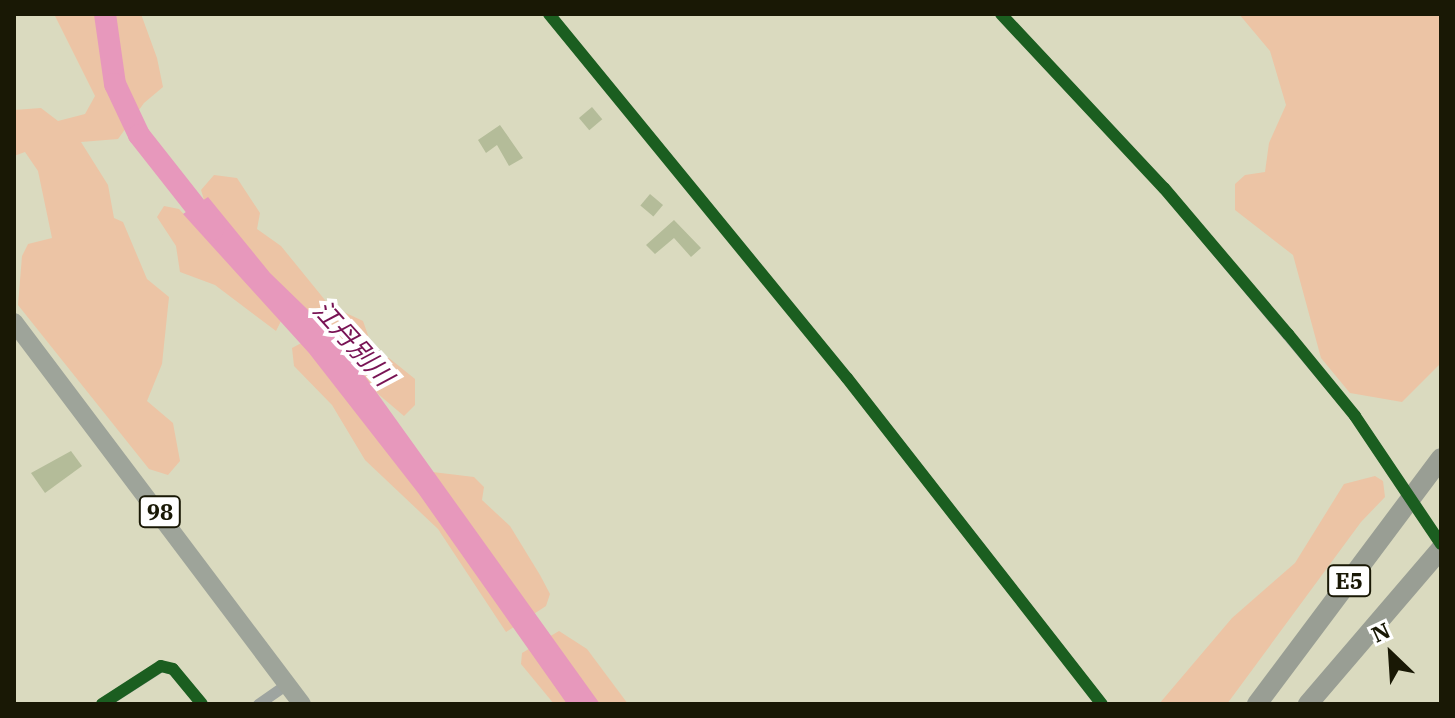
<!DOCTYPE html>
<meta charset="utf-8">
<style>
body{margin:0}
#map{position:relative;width:1455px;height:718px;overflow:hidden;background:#dadabf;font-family:"IBM Plex Serif","Noto Sans JP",serif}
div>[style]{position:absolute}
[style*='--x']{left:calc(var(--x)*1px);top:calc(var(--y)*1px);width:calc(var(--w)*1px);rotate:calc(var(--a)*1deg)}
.green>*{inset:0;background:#ecc4a5}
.water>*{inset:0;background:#e798bc}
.river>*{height:22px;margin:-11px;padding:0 11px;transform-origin:11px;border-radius:11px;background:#e798bc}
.building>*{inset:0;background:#b4bc99;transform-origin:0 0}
.minor-tunnel>*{height:11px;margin-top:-5.5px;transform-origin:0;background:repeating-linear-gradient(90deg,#b3b39a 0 11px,transparent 0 16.5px)}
.minor>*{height:11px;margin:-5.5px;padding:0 5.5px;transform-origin:5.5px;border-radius:5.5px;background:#9ea4a0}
.primary>*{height:18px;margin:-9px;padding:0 9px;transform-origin:9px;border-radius:9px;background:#9ea49a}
.motorway>*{height:20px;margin:-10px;padding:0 10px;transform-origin:10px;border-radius:10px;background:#999e94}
.cycleway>*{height:12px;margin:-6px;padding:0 6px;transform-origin:6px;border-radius:6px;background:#1b5e20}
span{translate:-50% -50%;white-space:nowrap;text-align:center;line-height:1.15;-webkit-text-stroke:8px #fff;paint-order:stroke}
.shield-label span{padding:2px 6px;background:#fff;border:2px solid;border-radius:6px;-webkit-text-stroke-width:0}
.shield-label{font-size:22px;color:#191805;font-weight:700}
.water-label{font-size:26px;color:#781354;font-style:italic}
.frame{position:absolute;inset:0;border:16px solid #191805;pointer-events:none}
.north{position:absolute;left:1351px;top:614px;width:80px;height:80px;-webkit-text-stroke:6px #fff;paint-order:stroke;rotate:335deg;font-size:22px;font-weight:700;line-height:32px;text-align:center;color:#191805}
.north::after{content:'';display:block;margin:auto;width:28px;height:36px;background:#191805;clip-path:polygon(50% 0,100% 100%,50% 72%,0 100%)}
</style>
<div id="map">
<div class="green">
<i style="clip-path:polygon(54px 14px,141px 14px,157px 58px,163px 87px,144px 103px,118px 139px,81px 142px,108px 185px,114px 218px,123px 222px,147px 279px,169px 297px,162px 364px,147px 401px,173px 423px,180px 461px,168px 475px,149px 469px,18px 305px,22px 256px,28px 244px,52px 238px,38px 171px,25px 152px,14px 156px,14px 110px,41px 108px,58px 121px,85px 114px,95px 96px)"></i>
<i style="clip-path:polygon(1239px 14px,1441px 14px,1441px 363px,1402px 402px,1350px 393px,1321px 358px,1293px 255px,1235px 210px,1235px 184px,1245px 175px,1265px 172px,1269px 143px,1286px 105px,1270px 51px)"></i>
<i style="clip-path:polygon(214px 175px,237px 178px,260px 213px,257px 229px,281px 246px,329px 305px,363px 321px,375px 355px,389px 358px,415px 379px,415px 405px,404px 416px,371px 388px,207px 210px,201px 190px)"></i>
<i style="clip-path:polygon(164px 206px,179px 209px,282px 319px,276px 331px,215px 285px,180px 272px,176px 246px,157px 217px)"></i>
<i style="clip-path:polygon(307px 340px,416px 470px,474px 477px,484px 487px,482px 500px,510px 526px,540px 575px,550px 594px,546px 606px,506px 632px,438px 529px,365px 460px,332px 405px,294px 366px,292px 348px)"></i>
<i style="clip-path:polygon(1375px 476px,1383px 481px,1385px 497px,1361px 522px,1227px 704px,1159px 704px,1232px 618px,1295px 563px,1344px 484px)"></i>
<i style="clip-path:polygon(559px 631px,587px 649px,628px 704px,554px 704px,521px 664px,522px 653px)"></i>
</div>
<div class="water">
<i style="clip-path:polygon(208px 197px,270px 273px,339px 340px,600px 704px,567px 704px,419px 494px,309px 353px,183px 214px)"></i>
</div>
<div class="river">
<i style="--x:105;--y:14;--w:71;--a:81.9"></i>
<i style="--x:115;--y:84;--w:56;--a:64.8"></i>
<i style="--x:139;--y:135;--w:120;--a:51.8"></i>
</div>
<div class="building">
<i style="left:592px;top:107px;width:16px;height:17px;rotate:50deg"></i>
<i style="clip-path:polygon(500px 125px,523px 158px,509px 166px,497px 145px,486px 153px,478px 140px)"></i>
<i style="left:650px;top:194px;width:17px;height:15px;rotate:40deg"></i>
<i style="clip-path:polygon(674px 220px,701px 248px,691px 257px,674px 238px,655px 254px,646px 245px)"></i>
<i style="clip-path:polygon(71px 451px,82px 466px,45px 493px,31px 473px)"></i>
</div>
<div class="minor-tunnel">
<i style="--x:1389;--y:467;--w:93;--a:56"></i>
</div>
<div class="minor">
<i style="--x:549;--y:14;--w:470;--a:50.7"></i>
<i style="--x:847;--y:378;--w:414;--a:52"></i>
<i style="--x:1001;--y:14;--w:238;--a:46.9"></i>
<i style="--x:1164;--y:188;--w:297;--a:50"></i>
<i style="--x:1355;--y:416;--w:61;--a:56.3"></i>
<i style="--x:102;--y:704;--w:70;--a:-32.8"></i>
<i style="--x:161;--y:666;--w:12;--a:14"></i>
<i style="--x:173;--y:669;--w:45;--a:50.4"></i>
<i style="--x:258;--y:704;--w:35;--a:-35"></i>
</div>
<div class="primary">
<i style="--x:14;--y:322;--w:478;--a:53"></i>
</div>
<div class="motorway">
<i style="--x:1257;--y:704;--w:307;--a:-53.2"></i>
<i style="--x:1308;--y:704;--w:204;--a:-49.4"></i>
</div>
<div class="cycleway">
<i style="--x:549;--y:14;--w:470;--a:50.7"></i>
<i style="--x:847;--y:378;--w:414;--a:52"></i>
<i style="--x:1001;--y:14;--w:238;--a:46.9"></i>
<i style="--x:1164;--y:188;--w:192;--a:49.7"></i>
<i style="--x:1288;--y:334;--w:106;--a:50.7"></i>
<i style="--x:1355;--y:416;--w:154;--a:56.1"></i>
<i style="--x:102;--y:704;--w:70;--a:-32.8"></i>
<i style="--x:161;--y:666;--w:12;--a:14"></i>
<i style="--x:173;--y:669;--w:45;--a:50.4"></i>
</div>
<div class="shield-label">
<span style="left:160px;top:512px">98</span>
<span style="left:1349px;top:581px">E5</span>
</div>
<div class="water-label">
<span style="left:353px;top:343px;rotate:48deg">江丹別川</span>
</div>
<div class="frame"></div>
<div class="north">N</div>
</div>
